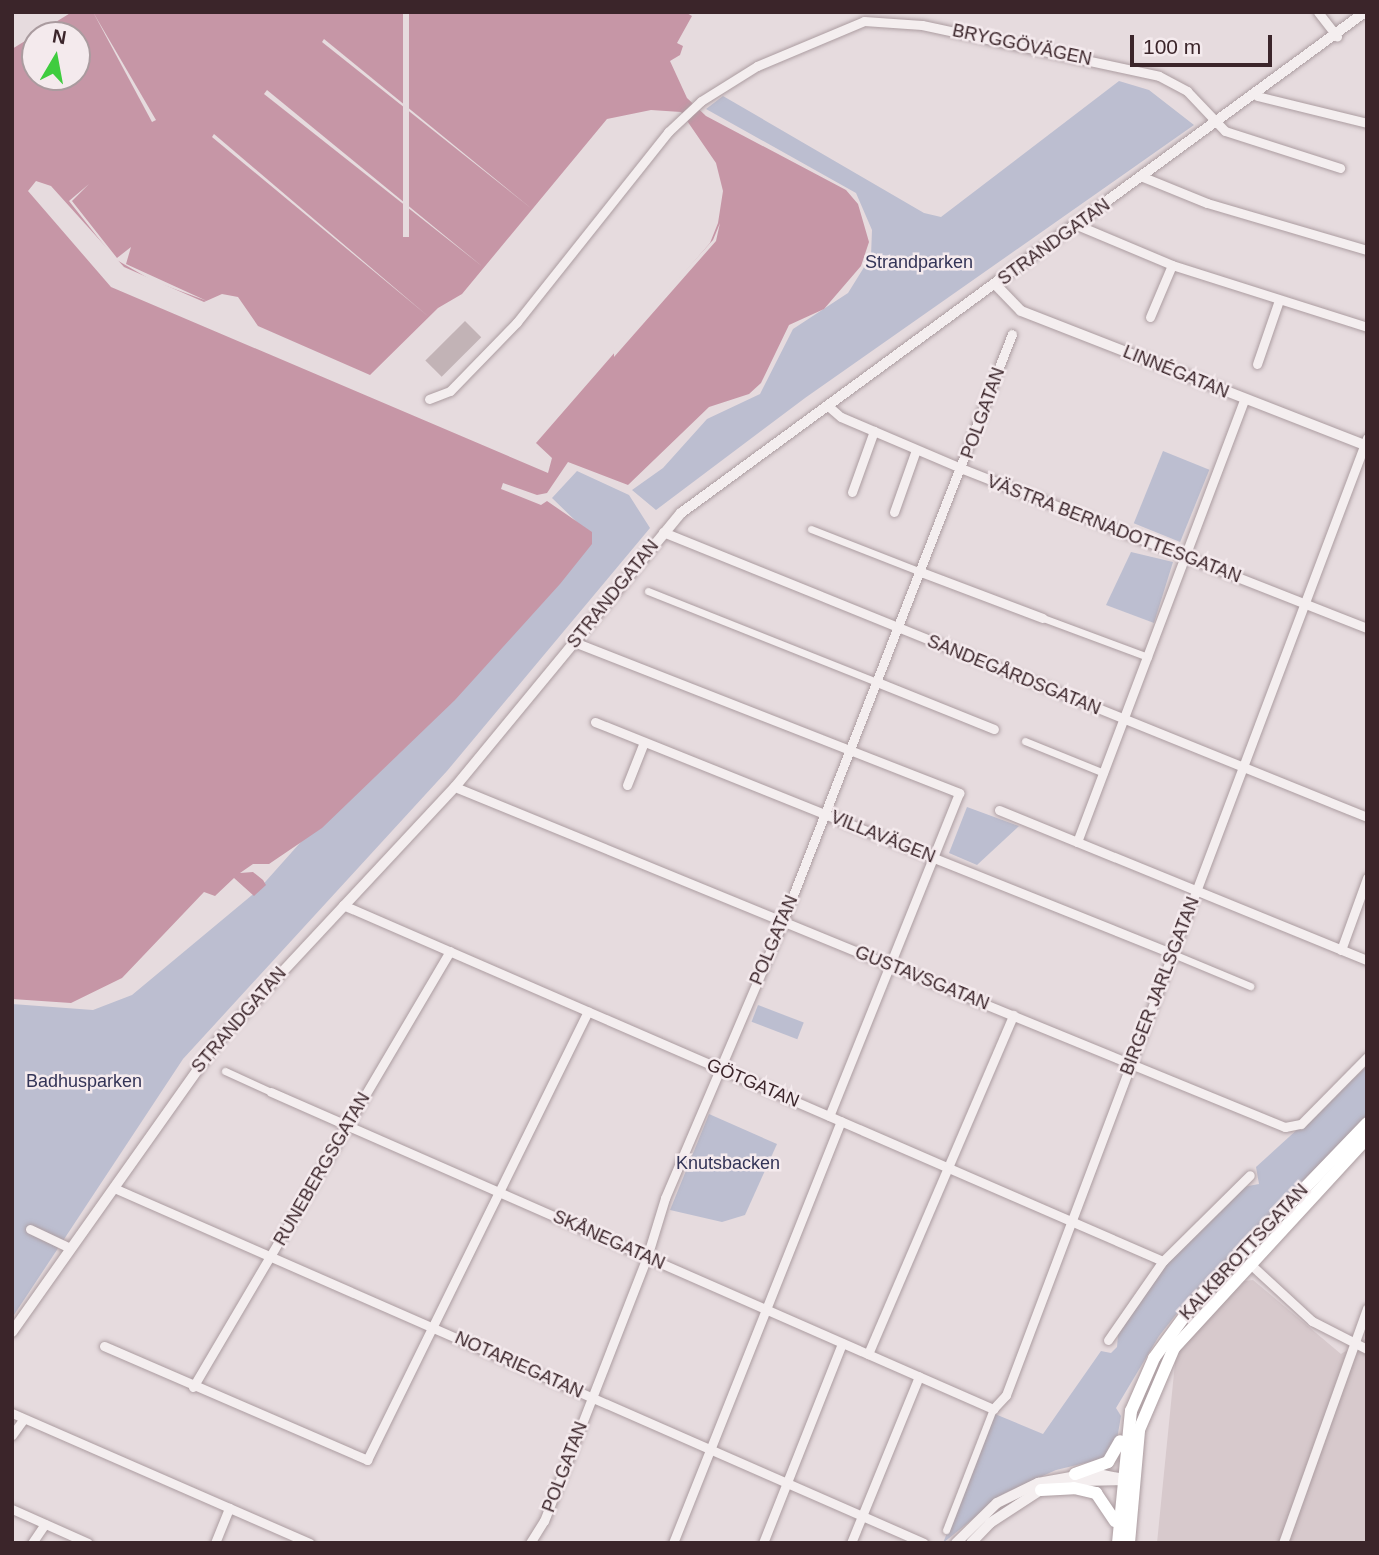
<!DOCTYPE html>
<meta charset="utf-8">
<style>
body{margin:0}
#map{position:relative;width:1379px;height:1555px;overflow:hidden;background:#e6dbde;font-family:Helvetica,sans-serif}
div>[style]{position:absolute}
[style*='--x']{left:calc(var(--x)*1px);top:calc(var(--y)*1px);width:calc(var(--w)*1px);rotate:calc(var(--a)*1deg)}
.built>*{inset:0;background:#d7c9cc}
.green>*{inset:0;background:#bcbed0;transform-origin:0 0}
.water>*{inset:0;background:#c696a6}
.pier>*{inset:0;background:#e6dbde;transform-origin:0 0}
.building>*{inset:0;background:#c2b3b6;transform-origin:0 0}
.roads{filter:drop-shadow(0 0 2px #ac9da1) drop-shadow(0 0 2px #ac9da1)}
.pedestrian>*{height:7px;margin:-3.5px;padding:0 3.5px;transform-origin:3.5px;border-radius:3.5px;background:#f4eeef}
.minor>*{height:9px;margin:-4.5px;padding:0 4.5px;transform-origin:4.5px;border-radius:4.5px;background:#f4eeef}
.tertiary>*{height:10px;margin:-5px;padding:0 5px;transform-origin:5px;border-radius:5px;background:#f4eeef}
.secondary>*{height:12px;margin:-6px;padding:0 6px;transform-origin:6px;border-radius:6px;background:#fff}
span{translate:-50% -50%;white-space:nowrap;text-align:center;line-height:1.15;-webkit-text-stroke:5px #f4eaed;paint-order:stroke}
.street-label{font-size:18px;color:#3b252a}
.park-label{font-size:18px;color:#333457}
.frame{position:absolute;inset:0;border:14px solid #3b252a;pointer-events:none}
.north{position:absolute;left:21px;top:21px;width:70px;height:70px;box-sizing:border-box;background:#f4eaed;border:2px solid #aa9b9f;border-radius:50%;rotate:10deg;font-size:19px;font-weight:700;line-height:28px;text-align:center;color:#3b252a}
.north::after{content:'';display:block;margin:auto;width:24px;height:32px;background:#3fcc3f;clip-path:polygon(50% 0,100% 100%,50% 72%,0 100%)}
.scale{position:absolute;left:1130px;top:35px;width:142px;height:32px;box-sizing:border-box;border:4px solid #3b252a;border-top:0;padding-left:9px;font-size:21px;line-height:24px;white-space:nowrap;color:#3b252a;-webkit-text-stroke:5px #f4eaed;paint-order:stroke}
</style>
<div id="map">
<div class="built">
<i style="clip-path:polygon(1253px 1280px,1341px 1354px,1367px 1338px,1367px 1543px,1157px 1543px,1176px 1353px,1237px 1282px)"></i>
</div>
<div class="green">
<i style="clip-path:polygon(1119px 81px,1149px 90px,1194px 125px,805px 398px,656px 510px,632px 490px,663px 468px,707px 419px,760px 394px,793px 329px,848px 293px,871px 256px,872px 230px,856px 193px,706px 109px,723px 96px,924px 213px,941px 217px)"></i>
<i style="left:1163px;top:451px;width:50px;height:78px;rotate:22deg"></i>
<i style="clip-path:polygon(577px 471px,629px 495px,650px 528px,447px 771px,183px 1059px,12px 1318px,12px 1004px,93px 1010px,132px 995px,258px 890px,582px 527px,552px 498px)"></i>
<i style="clip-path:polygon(1131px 552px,1173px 562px,1154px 623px,1106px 605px)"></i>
<i style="clip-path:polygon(967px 807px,1019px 826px,977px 865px,949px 853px)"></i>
<i style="left:758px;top:1005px;width:49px;height:18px;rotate:21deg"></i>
<i style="clip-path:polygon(1367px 1066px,1367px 1116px,1190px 1297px,1159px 1336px,1116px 1408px,1121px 1416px,1116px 1445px,1106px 1458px,1056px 1470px,1005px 1493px,943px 1543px,995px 1414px,1043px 1434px,1101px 1351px,1111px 1353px,1117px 1347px,1118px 1335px,1170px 1257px,1243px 1187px,1259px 1184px,1256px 1167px)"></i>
<i style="clip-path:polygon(709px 1114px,777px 1144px,745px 1215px,722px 1222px,670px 1210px)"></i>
</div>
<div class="water">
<i style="clip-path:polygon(evenodd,72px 12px,685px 12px,692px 16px,677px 43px,683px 46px,680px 55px,670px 61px,687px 98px,706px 116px,846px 190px,858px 204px,869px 242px,861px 266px,824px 309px,789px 325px,761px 383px,749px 394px,709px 407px,628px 485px,568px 462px,547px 493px,537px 495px,503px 483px,501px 489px,541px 505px,547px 501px,592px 532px,592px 544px,560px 584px,455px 700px,322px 828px,269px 864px,253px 864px,240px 873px,253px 872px,263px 880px,266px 885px,254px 896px,234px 878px,215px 896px,204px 892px,122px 978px,71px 1003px,12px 999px,12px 49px,72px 12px,35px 35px,77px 35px,77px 77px,35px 77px,35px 35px,72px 12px,651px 110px,681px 112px,716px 163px,723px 191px,718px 223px,710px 243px,536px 443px,552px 458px,548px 473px,111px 287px,28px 191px,36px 181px,51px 186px,124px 267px,204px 302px,222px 294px,238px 297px,258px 326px,370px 375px,438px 308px,462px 294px,607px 119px,651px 110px)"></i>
</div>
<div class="pier">
<i style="clip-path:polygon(93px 12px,156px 120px,152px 122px)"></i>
<i style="left:403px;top:12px;width:6px;height:225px"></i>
<i style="clip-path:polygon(324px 39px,532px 209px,322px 42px)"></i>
<i style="clip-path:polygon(267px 90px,483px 267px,264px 94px)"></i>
<i style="clip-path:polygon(214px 134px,429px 317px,212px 137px)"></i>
<i style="clip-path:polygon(89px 184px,72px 201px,117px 258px,131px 247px,126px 264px,207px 301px,153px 281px,115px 259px,69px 201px)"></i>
<i style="clip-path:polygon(720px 223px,716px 241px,614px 357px,614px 349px,713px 240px)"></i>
</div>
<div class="building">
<i style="left:465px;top:321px;width:23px;height:56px;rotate:45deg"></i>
</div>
<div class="roads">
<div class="pedestrian">
<i style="--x:811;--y:529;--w:118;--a:21.4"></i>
<i style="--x:648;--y:591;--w:246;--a:21.7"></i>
<i style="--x:1043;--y:618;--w:112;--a:20.4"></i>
<i style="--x:1025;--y:741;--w:85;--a:22.1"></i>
<i style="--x:1171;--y:953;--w:86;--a:22.7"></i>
<i style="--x:225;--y:1071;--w:51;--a:24.5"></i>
<i style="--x:946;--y:1530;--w:130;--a:-68.8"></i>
</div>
<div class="minor">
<i style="--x:1318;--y:12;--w:31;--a:52"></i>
<i style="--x:1257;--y:96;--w:113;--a:13.8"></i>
<i style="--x:1143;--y:177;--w:69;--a:22.1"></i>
<i style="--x:1207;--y:203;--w:167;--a:16.4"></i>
<i style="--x:1077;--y:225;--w:103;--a:22.8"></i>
<i style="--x:1172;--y:265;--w:205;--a:17.6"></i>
<i style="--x:1150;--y:317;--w:56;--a:-67.1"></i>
<i style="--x:1257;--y:364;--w:68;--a:-71"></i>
<i style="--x:429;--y:399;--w:22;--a:-21"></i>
<i style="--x:450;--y:391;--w:96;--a:-45.8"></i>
<i style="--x:517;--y:322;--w:243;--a:-51.5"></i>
<i style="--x:668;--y:132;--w:45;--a:-43.2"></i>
<i style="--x:701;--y:101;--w:66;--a:-32"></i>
<i style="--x:757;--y:66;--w:116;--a:-22.8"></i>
<i style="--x:864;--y:21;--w:58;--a:3.9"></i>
<i style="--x:922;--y:25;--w:242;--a:12.1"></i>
<i style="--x:1159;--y:76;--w:32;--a:28"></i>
<i style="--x:1187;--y:91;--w:55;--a:46.5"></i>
<i style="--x:1225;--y:131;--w:121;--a:17.8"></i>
<i style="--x:827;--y:405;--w:18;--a:41"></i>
<i style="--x:841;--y:417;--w:133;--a:23.1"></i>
<i style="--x:963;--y:469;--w:434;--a:21.5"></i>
<i style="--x:852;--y:492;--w:65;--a:-70.2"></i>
<i style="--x:894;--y:512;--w:66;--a:-70.5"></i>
<i style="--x:663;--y:532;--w:760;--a:22.04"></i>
<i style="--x:921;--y:572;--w:130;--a:20.7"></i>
<i style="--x:574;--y:642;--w:414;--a:21.4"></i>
<i style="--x:959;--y:793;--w:348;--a:111.9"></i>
<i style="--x:877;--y:682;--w:126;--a:21.9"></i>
<i style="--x:595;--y:722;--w:621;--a:21.85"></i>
<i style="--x:627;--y:785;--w:46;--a:-68.4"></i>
<i style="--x:455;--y:787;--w:897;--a:22.28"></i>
<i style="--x:1285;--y:1127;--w:16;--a:-11"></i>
<i style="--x:1301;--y:1124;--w:94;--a:-45.4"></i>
<i style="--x:999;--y:810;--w:397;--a:22.2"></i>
<i style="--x:1077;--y:842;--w:473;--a:-69.3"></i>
<i style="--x:343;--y:905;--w:894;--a:23.47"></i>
<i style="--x:1341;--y:950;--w:77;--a:-70.1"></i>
<i style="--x:271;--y:1092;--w:789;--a:23.7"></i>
<i style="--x:993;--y:1409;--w:19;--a:-47"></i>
<i style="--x:1006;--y:1395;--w:1023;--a:-69.33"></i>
<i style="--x:114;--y:1188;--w:884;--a:23.67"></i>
<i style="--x:30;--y:1229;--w:44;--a:25.4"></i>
<i style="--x:1249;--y:1263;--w:86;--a:42.6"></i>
<i style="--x:1312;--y:1321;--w:62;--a:27"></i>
<i style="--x:1108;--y:1340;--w:96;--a:-55.2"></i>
<i style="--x:1163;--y:1261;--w:122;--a:-44.7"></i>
<i style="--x:104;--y:1346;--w:287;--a:23.4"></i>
<i style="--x:367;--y:1460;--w:500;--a:-63.79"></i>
<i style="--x:868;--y:1354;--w:369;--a:-66.8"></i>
<i style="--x:193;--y:1387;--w:506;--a:-59.48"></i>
<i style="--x:12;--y:1413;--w:325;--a:23.6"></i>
<i style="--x:12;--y:1435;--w:19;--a:-54"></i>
<i style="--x:12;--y:1509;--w:83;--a:24.1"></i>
<i style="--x:32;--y:1543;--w:23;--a:-56"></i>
<i style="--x:215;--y:1543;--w:38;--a:-68"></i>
<i style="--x:530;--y:1543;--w:26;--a:-58"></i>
<i style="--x:544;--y:1521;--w:283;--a:-68.7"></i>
<i style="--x:647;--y:1257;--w:62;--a:-73"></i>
<i style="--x:665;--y:1198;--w:301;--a:-66.9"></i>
<i style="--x:783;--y:921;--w:630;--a:-68.69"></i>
<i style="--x:673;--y:1543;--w:454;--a:-68.3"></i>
<i style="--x:763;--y:1543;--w:215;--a:-68.4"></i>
<i style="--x:851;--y:1543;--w:180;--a:-67.8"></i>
<i style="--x:1283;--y:1543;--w:249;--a:-70.3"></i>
</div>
<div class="tertiary">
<i style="--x:995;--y:284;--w:37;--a:46"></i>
<i style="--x:1021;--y:311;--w:371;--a:21.3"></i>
<i style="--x:12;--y:1332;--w:357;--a:-54.7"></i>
<i style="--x:218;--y:1041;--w:347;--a:-47"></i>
<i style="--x:455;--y:787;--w:355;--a:-50.5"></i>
<i style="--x:681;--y:513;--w:848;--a:-36.22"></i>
<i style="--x:956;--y:1543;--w:57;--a:-44.3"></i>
<i style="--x:997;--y:1503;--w:46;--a:-26"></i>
<i style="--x:1038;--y:1483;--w:56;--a:-10.3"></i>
<i style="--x:1093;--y:1473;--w:38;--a:11"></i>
<i style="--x:971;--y:1543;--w:28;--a:-46"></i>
<i style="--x:990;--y:1523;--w:59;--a:-33.1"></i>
<i style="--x:1039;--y:1491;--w:39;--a:-15"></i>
<i style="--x:1077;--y:1481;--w:53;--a:-1.1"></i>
</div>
<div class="secondary">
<i style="--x:1075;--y:1474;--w:35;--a:-20"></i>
<i style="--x:1108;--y:1462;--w:24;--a:-60"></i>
<i style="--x:1041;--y:1490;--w:33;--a:-3"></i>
<i style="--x:1074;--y:1488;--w:23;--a:13"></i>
<i style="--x:1096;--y:1493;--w:34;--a:56"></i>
<i style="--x:1118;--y:1543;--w:133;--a:-84.4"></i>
<i style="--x:1131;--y:1411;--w:58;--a:-66.5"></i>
<i style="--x:1154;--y:1358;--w:69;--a:-53.8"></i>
<i style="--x:1195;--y:1302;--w:248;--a:-46.1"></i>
<i style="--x:1129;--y:1543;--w:113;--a:-84.9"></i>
<i style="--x:1139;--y:1430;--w:89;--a:-66.9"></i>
<i style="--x:1174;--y:1348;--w:285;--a:-47.4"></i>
</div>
</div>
<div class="street-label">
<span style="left:1022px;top:45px;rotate:12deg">BRYGGÖVÄGEN</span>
<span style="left:1054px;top:242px;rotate:-36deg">STRANDGATAN</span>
<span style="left:1176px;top:372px;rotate:22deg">LINNÉGATAN</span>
<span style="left:983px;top:413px;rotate:-70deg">POLGATAN</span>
<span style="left:1114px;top:529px;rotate:21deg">VÄSTRA BERNADOTTESGATAN</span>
<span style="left:613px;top:594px;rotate:-51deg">STRANDGATAN</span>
<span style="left:1014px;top:675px;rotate:22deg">SANDEGÅRDSGATAN</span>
<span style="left:883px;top:837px;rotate:22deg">VILLAVÄGEN</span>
<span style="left:774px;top:940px;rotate:-67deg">POLGATAN</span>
<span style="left:922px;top:978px;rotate:22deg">GUSTAVSGATAN</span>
<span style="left:1160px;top:986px;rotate:-69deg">BIRGER JARLSGATAN</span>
<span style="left:239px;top:1020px;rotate:-49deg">STRANDGATAN</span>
<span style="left:753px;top:1083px;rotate:23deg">GÖTGATAN</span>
<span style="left:322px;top:1169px;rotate:-60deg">RUNEBERGSGATAN</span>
<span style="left:609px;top:1240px;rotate:24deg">SKÅNEGATAN</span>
<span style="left:1244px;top:1252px;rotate:-47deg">KALKBROTTSGATAN</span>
<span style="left:519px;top:1365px;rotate:24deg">NOTARIEGATAN</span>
<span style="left:565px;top:1467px;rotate:-69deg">POLGATAN</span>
</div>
<div class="park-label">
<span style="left:919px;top:262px">Strandparken</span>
<span style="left:84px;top:1081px">Badhusparken</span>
<span style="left:728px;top:1163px">Knutsbacken</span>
</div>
<div class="frame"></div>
<div class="north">N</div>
<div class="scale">100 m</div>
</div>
